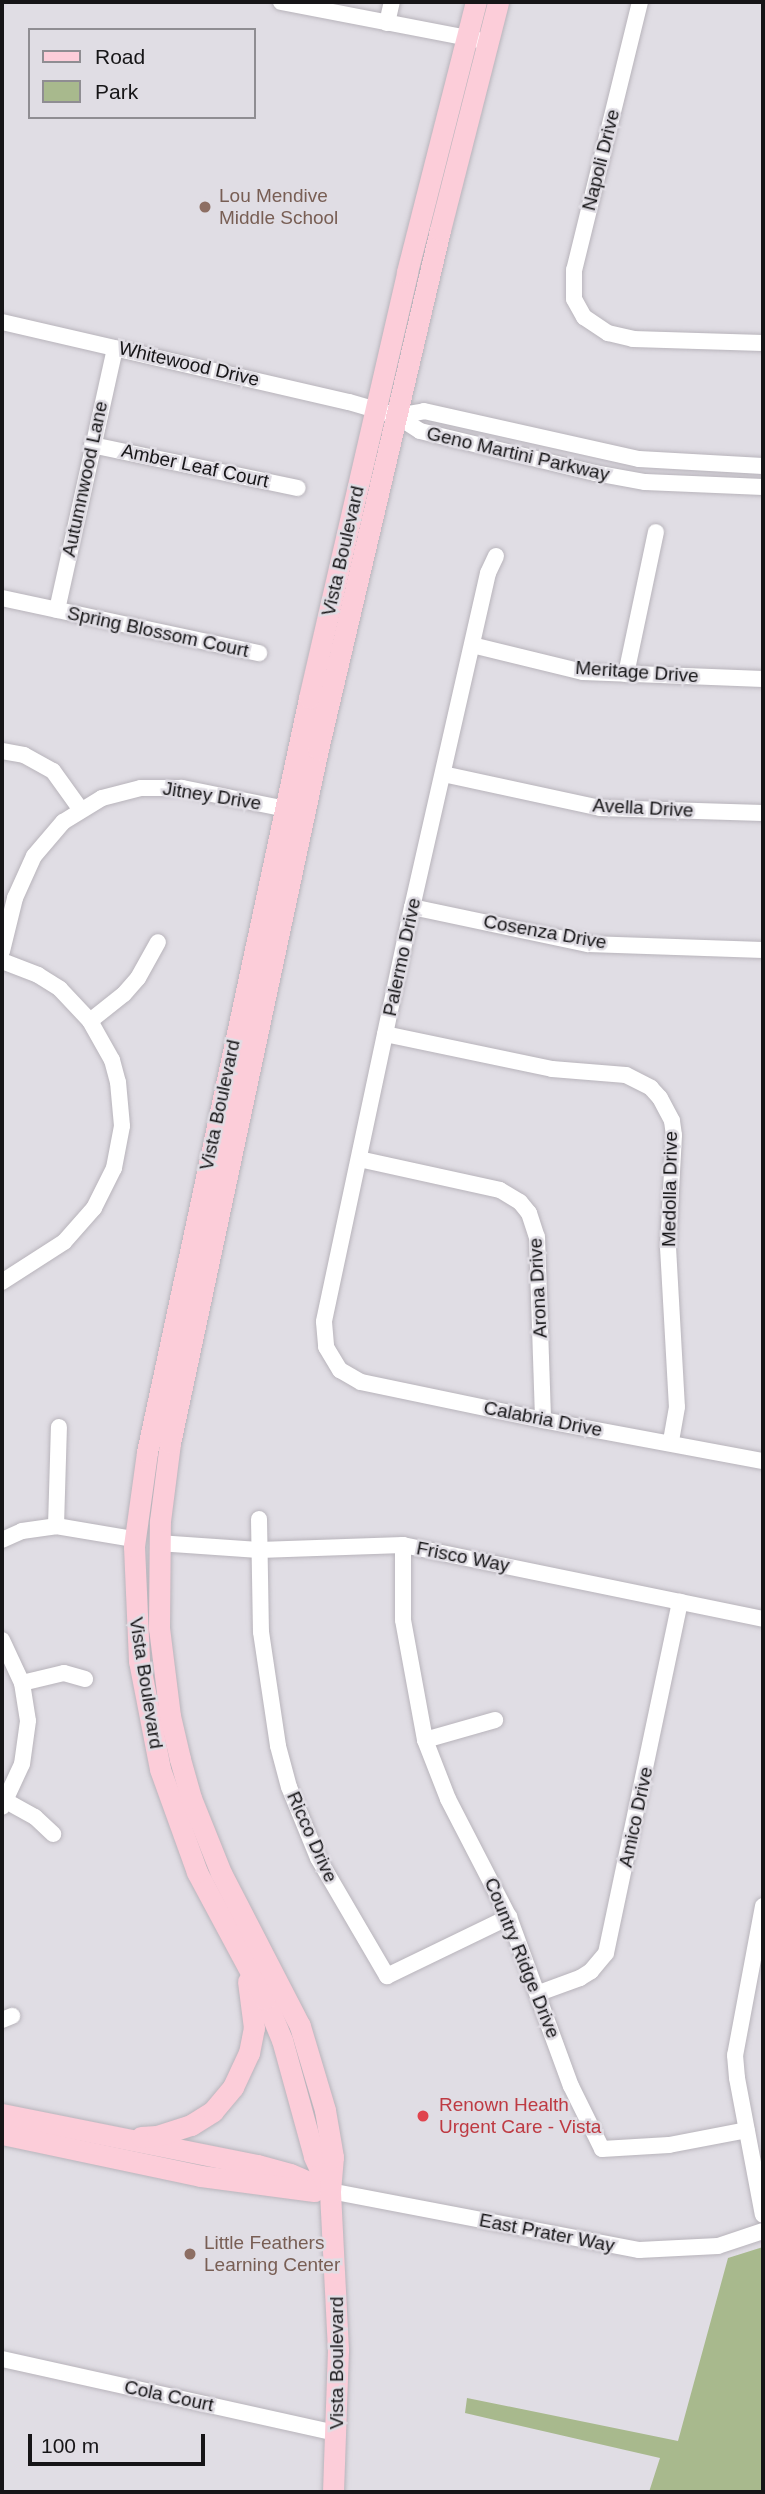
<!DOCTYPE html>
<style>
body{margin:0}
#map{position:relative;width:765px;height:2494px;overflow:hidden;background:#e0dde4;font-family:Helvetica,sans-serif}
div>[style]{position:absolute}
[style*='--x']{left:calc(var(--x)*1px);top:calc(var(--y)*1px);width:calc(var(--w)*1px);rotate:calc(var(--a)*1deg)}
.green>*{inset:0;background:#a8b98d}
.roads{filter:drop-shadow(0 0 2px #b8b4bb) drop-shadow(0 0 2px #b8b4bb)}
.minor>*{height:16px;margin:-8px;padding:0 8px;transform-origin:8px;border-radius:8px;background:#fff}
.major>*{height:21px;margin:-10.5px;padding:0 10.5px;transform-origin:10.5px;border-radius:10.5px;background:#fccdd9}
.dots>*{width:19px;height:19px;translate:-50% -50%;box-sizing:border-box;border:4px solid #e0dde4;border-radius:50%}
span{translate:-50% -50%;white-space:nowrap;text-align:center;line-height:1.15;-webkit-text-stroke:5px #e0dde4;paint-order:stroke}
.street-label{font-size:19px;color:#161517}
.education-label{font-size:19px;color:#785e54}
.left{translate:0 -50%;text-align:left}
.health-label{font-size:19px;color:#be3a42}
.frame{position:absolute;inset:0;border:4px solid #161517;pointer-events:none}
.legend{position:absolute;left:28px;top:28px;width:228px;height:91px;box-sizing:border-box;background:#e0dde4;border:2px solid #8f8d92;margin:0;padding:9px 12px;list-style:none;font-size:21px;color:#161517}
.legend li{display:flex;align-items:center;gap:14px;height:35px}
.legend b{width:35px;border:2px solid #8f8d92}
.scale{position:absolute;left:28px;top:2434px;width:177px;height:32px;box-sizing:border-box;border:4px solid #161517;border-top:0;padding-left:9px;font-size:21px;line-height:24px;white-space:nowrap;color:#161517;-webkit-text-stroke:5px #e0dde4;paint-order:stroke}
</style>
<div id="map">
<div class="green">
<i style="clip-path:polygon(763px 2247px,763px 2492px,649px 2492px,660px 2458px,465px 2413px,467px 2398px,678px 2441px,728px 2258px)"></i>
</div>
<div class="roads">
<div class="minor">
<i style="--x:281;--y:2;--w:201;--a:10.9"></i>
<i style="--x:640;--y:2;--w:276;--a:103.8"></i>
<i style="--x:574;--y:270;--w:29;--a:90"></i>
<i style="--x:574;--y:299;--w:21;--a:61"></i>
<i style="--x:584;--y:317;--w:29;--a:34"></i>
<i style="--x:608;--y:333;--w:26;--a:13"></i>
<i style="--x:633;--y:339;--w:130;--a:1.8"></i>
<i style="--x:387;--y:23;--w:22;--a:-77"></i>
<i style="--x:2;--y:322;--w:356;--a:13"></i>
<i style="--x:349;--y:402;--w:50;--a:16.3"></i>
<i style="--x:397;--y:416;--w:27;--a:33"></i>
<i style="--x:420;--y:431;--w:180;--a:13.5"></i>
<i style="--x:595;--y:473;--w:51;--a:10.2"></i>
<i style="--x:645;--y:482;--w:118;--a:2.4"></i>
<i style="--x:397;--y:416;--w:27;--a:-10"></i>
<i style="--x:424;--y:411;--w:220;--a:12.6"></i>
<i style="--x:639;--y:459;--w:124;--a:3.2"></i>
<i style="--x:92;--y:445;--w:210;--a:11.8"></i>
<i style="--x:496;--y:556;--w:19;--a:115"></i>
<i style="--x:488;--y:573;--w:343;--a:102.8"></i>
<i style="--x:412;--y:907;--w:424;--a:102"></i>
<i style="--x:324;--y:1322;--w:25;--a:85"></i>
<i style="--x:326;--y:1347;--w:27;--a:59"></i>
<i style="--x:340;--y:1370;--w:24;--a:30"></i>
<i style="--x:361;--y:1382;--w:186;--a:11.8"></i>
<i style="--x:543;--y:1420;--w:224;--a:10.6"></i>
<i style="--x:2;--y:598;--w:263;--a:12.1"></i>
<i style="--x:57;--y:610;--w:268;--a:-77.5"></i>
<i style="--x:472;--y:645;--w:114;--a:13.7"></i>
<i style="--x:583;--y:672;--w:180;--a:2.2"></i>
<i style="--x:626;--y:674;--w:145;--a:-78.1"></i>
<i style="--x:2;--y:751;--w:22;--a:10"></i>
<i style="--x:24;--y:755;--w:33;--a:29"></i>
<i style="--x:53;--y:771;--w:48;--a:54.3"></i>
<i style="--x:443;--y:774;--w:161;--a:12.2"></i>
<i style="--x:600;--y:808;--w:163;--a:1.8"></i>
<i style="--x:412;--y:907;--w:180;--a:11.9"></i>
<i style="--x:588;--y:944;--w:175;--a:2"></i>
<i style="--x:2;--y:951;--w:55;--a:-76.2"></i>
<i style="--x:15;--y:898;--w:46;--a:-65.7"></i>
<i style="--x:34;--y:856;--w:45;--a:-49.5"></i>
<i style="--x:63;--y:822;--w:46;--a:-31.6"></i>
<i style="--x:102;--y:798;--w:40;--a:-14.4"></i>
<i style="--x:141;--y:788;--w:41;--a:0"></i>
<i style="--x:182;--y:788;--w:116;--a:11.4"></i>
<i style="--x:2;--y:961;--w:39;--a:21"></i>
<i style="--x:38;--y:975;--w:26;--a:32"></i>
<i style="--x:60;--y:989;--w:44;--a:46.8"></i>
<i style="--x:90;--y:1021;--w:45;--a:60.6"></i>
<i style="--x:112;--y:1060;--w:23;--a:75"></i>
<i style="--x:118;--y:1082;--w:44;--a:84.8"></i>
<i style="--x:122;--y:1126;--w:43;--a:100.8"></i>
<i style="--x:114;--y:1168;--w:45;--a:116.6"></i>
<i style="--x:94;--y:1208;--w:45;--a:131.4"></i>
<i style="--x:64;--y:1242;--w:74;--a:147.2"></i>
<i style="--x:90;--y:1021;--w:43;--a:-38.5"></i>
<i style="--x:124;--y:994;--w:21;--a:-49"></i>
<i style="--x:138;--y:978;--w:41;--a:-60.9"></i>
<i style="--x:385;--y:1034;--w:171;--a:11.8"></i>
<i style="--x:552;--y:1069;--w:74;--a:4.6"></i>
<i style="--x:626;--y:1075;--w:28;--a:27"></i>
<i style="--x:651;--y:1088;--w:13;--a:48"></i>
<i style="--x:660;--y:1098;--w:26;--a:62"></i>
<i style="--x:672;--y:1121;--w:14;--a:82"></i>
<i style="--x:674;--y:1135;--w:112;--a:93.1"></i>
<i style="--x:668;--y:1247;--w:160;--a:86.8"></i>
<i style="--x:677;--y:1407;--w:36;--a:100"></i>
<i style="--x:359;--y:1159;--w:144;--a:12.4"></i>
<i style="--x:500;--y:1190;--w:23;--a:31"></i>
<i style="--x:520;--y:1202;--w:14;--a:51"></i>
<i style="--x:529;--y:1213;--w:25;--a:72"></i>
<i style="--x:537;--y:1237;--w:183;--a:88.1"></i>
<i style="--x:259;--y:1519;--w:113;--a:89"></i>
<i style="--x:261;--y:1632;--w:115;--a:81.5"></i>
<i style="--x:278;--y:1746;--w:42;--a:75"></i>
<i style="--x:289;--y:1787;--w:77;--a:67.8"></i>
<i style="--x:318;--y:1858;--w:137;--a:59.7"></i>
<i style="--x:387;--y:1976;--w:136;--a:-25.8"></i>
<i style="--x:56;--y:1526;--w:99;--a:-88.3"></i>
<i style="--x:2;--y:1540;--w:22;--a:-24"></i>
<i style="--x:22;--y:1531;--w:34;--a:-8"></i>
<i style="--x:56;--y:1526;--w:79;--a:9.5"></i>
<i style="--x:158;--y:1543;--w:101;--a:4"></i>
<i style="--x:259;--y:1550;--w:144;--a:-2"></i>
<i style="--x:403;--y:1545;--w:368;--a:11.6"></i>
<i style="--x:403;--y:1545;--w:75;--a:90"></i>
<i style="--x:403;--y:1620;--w:122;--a:79.6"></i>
<i style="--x:425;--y:1740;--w:63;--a:68.7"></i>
<i style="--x:448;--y:1799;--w:133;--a:62.7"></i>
<i style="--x:509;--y:1917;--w:180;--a:69.9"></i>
<i style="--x:571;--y:2086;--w:70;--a:63.8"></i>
<i style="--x:602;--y:2149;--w:67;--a:-3.4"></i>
<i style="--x:669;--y:2145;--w:79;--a:-10.9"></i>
<i style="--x:2;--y:1640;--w:47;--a:65.1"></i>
<i style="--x:22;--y:1683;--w:38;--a:81"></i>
<i style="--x:28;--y:1721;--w:43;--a:97.9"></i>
<i style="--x:22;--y:1764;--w:47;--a:114.9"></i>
<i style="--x:22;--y:1683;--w:43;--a:-13.4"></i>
<i style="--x:64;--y:1673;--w:22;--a:16"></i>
<i style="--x:425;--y:1740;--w:73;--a:-15.9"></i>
<i style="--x:6;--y:1801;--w:33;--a:29"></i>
<i style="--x:35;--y:1817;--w:25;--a:43"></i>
<i style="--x:763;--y:1906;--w:152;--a:100.6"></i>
<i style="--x:735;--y:2055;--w:23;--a:85"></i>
<i style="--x:737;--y:2078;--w:139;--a:79.3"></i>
<i style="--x:539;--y:1993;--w:44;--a:-20.1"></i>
<i style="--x:580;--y:1978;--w:13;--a:-32"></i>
<i style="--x:591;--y:1971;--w:23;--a:-50"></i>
<i style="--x:606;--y:1953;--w:359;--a:-78.1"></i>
<i style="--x:2;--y:2020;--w:11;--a:-22"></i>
<i style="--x:330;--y:2191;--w:315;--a:10.8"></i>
<i style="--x:639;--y:2250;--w:79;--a:-2.9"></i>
<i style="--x:718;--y:2246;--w:47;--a:-18.4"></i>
<i style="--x:2;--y:2359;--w:343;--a:12.5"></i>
</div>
<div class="major">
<i style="--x:2;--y:2114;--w:260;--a:11.3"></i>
<i style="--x:257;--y:2165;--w:34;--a:15"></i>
<i style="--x:290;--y:2174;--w:43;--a:23"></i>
<i style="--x:2;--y:2134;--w:203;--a:11.9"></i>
<i style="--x:201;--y:2176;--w:114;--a:7.6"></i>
<i style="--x:141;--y:2137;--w:16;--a:-4"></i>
<i style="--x:157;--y:2136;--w:36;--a:-18"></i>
<i style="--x:191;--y:2125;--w:26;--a:-32"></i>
<i style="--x:213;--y:2111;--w:31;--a:-50"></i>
<i style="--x:233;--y:2087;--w:38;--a:-65"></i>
<i style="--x:249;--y:2053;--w:25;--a:-79"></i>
<i style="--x:254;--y:2028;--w:47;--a:-97.3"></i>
<i style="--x:330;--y:2191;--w:38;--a:-115"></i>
<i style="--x:314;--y:2156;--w:120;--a:-105.4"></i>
<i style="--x:282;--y:2040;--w:44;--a:-112.5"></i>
<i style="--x:265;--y:1999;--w:144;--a:-118.2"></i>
<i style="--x:197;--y:1872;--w:109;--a:-109.8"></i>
<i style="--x:160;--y:1769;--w:110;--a:-101"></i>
<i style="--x:139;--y:1661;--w:115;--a:-92.5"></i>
<i style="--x:134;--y:1546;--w:95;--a:-82.1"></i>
<i style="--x:147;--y:1452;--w:771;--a:-77.87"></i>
<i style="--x:309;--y:698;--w:437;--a:-77"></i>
<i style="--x:407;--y:272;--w:279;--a:-75.7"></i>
<i style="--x:333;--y:2492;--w:142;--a:-88"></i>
<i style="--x:338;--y:2350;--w:159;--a:-92.9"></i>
<i style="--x:330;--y:2191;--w:34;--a:-85"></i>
<i style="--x:333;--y:2157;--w:48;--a:-99.7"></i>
<i style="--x:325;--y:2110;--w:88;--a:-106.6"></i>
<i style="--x:300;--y:2026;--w:172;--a:-117.3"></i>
<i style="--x:221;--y:1873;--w:81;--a:-111.8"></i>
<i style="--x:191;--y:1798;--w:41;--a:-105.8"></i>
<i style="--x:180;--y:1759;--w:44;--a:-103.1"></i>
<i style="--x:170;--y:1716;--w:89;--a:-97.1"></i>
<i style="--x:159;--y:1628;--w:107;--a:-89.5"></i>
<i style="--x:160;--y:1521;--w:79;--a:-82.7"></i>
<i style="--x:170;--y:1443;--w:710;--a:-77.96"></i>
<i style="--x:318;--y:749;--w:533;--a:-76.77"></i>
<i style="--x:440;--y:230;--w:235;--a:-75.7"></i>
</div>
</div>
<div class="dots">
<i style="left:205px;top:207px;background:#8d6e63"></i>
<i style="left:423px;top:2116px;background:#e0444e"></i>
<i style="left:190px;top:2254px;background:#8d6e63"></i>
</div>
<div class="street-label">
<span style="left:601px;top:160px;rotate:-76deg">Napoli Drive</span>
<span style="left:189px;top:364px;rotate:13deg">Whitewood Drive</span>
<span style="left:518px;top:454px;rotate:13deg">Geno Martini Parkway</span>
<span style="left:195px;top:466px;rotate:12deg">Amber Leaf Court</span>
<span style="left:85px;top:479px;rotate:-78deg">Autumnwood Lane</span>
<span style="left:343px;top:551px;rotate:-77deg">Vista Boulevard</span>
<span style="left:158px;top:632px;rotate:12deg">Spring Blossom Court</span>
<span style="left:637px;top:672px;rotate:4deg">Meritage Drive</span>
<span style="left:212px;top:796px;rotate:9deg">Jitney Drive</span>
<span style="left:643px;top:808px;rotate:3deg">Avella Drive</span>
<span style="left:545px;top:932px;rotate:10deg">Cosenza Drive</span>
<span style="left:402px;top:957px;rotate:-78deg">Palermo Drive</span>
<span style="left:220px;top:1105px;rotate:-78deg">Vista Boulevard</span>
<span style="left:670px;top:1189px;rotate:-89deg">Medolla Drive</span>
<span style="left:538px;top:1288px;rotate:-93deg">Arona Drive</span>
<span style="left:543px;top:1419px;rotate:11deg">Calabria Drive</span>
<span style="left:463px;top:1557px;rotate:11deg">Frisco Way</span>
<span style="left:146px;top:1683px;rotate:81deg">Vista Boulevard</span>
<span style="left:636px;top:1817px;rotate:-78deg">Amico Drive</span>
<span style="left:312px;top:1837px;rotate:66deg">Ricco Drive</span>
<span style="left:522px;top:1958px;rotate:68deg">Country Ridge Drive</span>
<span style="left:547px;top:2233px;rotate:11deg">East Prater Way</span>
<span style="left:337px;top:2363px;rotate:-90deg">Vista Boulevard</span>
<span style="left:169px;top:2396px;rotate:12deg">Cola Court</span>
</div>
<div class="education-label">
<span class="left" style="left:219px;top:207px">Lou Mendive<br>Middle School</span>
<span class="left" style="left:204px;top:2254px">Little Feathers<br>Learning Center</span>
</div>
<div class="health-label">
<span class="left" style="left:439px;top:2116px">Renown Health<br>Urgent Care - Vista</span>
</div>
<div class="frame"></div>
<ul class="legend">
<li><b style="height:9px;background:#fccdd9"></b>Road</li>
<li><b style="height:19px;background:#a8b98d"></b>Park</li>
</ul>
<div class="scale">100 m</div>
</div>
